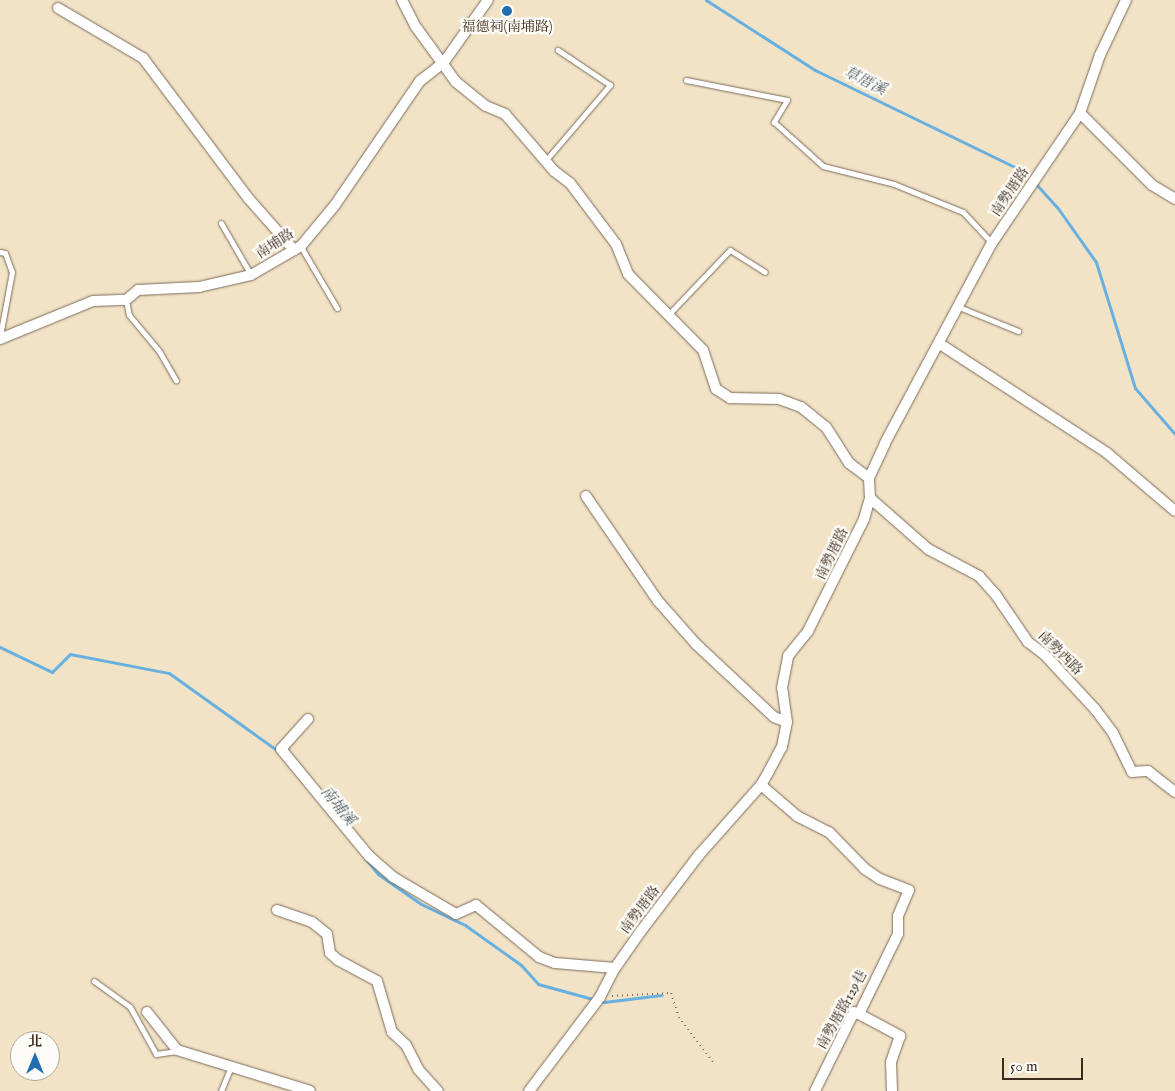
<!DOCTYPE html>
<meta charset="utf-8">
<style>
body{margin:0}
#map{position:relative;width:1175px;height:1091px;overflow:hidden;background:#f2e3c7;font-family:"IM FELL English","Noto Serif TC",serif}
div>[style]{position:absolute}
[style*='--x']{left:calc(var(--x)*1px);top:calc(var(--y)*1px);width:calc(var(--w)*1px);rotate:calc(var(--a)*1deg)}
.stream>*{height:3px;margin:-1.5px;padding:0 1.5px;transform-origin:1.5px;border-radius:1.5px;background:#68b0df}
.path>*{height:2px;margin-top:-1px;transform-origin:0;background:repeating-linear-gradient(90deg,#7b6b59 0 1px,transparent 0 5px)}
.roads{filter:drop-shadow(0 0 1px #7b6b59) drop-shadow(0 0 1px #7b6b59)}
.lane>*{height:5px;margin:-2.5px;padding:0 2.5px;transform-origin:2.5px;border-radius:2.5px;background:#fff}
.street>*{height:10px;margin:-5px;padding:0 5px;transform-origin:5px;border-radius:5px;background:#fff}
.dots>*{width:14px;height:14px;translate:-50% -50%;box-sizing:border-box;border:2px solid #fdfcf7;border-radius:50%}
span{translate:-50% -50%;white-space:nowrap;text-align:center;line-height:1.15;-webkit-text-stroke:4.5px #fdfcf7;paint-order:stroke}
.poi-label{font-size:14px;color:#3b2a1e}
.street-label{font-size:14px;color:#3b2a1e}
.water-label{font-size:15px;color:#4b5962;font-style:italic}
.north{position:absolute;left:10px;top:1031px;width:50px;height:50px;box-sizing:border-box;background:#fdfcf7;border:1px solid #afa8a0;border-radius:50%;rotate:0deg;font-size:14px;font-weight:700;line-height:20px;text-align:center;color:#3b2a1e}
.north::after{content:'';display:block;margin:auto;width:18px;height:22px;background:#1f6fb2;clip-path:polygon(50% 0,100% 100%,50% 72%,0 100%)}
.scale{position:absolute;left:1002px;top:1058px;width:81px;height:22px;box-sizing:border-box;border:2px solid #3b2a1e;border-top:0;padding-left:6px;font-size:15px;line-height:18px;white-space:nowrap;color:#3b2a1e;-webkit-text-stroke:4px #fdfcf7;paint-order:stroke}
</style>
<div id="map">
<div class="stream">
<i style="--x:706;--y:0;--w:130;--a:32.7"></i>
<i style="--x:815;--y:70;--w:229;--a:25.9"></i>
<i style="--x:1036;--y:184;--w:31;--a:48"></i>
<i style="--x:1057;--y:207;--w:67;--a:54.7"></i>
<i style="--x:1096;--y:262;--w:132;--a:72.8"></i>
<i style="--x:1135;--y:388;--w:61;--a:49"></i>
<i style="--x:0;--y:647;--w:58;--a:25.7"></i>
<i style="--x:52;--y:672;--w:25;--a:-45"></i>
<i style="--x:70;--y:654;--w:101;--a:10.9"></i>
<i style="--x:169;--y:673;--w:134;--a:35.6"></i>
<i style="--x:365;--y:858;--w:21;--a:51"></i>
<i style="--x:378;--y:874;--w:52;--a:34.9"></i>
<i style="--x:421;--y:904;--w:49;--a:25.5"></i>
<i style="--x:465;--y:925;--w:69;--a:35.5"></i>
<i style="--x:521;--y:965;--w:25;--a:48"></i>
<i style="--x:538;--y:984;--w:68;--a:15.3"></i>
<i style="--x:604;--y:1002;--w:58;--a:-6.9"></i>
</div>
<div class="path">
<i style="--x:612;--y:996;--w:59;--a:-2.9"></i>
<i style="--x:671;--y:993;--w:25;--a:72"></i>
<i style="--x:679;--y:1017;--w:58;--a:52.7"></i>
</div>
<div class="roads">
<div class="lane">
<i style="--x:686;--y:80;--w:103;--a:11.2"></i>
<i style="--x:787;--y:100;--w:26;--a:121"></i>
<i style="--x:774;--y:122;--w:66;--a:41.9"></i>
<i style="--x:823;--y:166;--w:73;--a:14.2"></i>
<i style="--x:894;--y:184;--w:74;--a:22.1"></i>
<i style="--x:963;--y:212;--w:42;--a:46.9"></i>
<i style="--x:546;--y:160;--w:99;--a:-49.5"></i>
<i style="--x:610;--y:85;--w:63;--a:-146.1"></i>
<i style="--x:221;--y:223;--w:60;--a:60"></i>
<i style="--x:301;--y:247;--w:71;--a:59.5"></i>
<i style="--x:0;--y:252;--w:5;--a:11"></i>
<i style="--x:5;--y:253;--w:20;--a:70"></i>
<i style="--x:12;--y:272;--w:65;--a:100.6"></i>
<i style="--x:126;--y:300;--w:15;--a:79"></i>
<i style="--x:129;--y:315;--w:47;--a:50.2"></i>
<i style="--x:159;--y:351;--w:34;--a:60"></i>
<i style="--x:959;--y:307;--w:64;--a:22.1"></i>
<i style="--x:668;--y:315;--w:90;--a:-46.4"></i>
<i style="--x:730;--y:250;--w:41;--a:32.2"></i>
<i style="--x:94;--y:981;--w:44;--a:35.8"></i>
<i style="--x:130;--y:1007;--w:54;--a:61"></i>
<i style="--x:156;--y:1054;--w:21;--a:-8"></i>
<i style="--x:221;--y:1091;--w:27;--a:-68"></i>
</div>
<div class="street">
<i style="--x:402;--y:0;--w:30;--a:63"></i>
<i style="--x:416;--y:27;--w:68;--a:54"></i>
<i style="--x:456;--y:82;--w:38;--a:39"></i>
<i style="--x:486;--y:106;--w:21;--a:23"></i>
<i style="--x:505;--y:114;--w:75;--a:49.3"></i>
<i style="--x:554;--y:171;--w:20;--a:37"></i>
<i style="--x:570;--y:183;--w:76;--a:53"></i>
<i style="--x:616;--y:244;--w:32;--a:68"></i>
<i style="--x:628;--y:274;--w:107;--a:45.4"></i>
<i style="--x:703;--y:350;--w:41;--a:71.6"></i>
<i style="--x:716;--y:389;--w:17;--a:33"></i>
<i style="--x:730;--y:398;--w:49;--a:1.2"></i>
<i style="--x:779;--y:399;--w:23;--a:20"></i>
<i style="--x:801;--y:407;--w:32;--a:39"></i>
<i style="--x:826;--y:427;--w:43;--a:57.4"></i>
<i style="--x:849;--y:463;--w:25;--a:37"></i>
<i style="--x:58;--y:8;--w:99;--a:30.5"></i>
<i style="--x:143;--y:58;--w:176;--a:53.1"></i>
<i style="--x:249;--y:199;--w:68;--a:48.6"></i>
<i style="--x:1080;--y:113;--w:102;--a:45"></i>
<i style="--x:1152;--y:185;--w:27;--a:31"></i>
<i style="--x:0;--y:339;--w:100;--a:-22.2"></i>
<i style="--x:93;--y:301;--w:33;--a:-2"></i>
<i style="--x:126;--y:300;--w:16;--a:-40"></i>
<i style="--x:138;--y:290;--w:61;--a:-2.8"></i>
<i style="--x:199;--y:287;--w:53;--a:-13"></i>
<i style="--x:251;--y:275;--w:58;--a:-30.1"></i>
<i style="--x:301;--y:246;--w:53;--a:-50.3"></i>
<i style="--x:335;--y:205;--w:150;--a:-55.6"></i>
<i style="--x:420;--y:81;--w:31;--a:-38"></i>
<i style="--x:444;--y:62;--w:76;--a:-54.6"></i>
<i style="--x:940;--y:344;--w:199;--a:33.1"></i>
<i style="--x:1107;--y:453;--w:89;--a:40.5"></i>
<i style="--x:586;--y:496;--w:127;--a:55.6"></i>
<i style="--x:658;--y:601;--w:57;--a:48.5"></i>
<i style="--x:696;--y:644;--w:107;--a:43.1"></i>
<i style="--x:774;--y:717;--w:14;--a:21"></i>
<i style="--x:870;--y:498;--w:77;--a:41.3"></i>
<i style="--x:928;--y:549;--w:58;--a:27.9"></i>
<i style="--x:979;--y:576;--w:25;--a:48"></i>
<i style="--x:996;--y:595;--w:57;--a:55.8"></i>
<i style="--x:1028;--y:642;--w:21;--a:37"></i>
<i style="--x:1045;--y:655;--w:74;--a:47.2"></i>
<i style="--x:1095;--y:709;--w:30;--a:53"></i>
<i style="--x:1113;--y:733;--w:43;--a:64"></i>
<i style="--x:1132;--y:772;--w:16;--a:-4"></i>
<i style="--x:1148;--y:771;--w:34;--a:38"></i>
<i style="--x:308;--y:719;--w:40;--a:132"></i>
<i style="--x:281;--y:749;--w:139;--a:50.6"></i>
<i style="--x:369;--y:856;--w:32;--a:41"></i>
<i style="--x:393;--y:877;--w:73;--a:30.4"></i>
<i style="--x:456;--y:914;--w:22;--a:-24"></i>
<i style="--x:476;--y:905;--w:82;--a:39.5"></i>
<i style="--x:539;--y:957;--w:17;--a:21"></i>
<i style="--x:555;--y:963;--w:60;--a:4.8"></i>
<i style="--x:761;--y:785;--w:48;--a:40.7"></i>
<i style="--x:797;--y:816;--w:36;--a:27"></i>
<i style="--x:829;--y:832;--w:52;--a:45.8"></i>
<i style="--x:865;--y:869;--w:18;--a:34"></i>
<i style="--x:880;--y:879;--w:31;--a:21"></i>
<i style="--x:909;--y:890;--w:28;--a:113"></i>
<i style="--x:898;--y:916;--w:18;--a:90"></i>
<i style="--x:898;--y:934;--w:89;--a:116"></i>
<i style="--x:859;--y:1014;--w:5;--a:-158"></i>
<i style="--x:854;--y:1012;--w:88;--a:116.3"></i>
<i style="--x:277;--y:910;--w:37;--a:19"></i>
<i style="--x:312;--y:922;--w:19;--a:39"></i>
<i style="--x:327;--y:934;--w:19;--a:81"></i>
<i style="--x:330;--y:953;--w:11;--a:41"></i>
<i style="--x:338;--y:960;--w:44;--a:28.3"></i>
<i style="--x:377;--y:981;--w:53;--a:73.6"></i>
<i style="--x:392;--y:1032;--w:19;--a:43"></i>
<i style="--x:406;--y:1045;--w:27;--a:63"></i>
<i style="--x:418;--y:1069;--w:30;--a:48"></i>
<i style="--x:147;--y:1012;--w:48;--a:51.7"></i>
<i style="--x:177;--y:1050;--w:139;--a:17.1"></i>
<i style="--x:859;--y:1014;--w:47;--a:28.2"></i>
<i style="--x:900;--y:1036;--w:28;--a:109"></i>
<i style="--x:891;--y:1062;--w:29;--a:88"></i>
<i style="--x:529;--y:1091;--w:118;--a:-52.9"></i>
<i style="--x:600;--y:997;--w:33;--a:-63"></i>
<i style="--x:615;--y:968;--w:45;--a:-54.9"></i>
<i style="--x:641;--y:931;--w:96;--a:-52.7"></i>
<i style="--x:699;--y:855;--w:94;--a:-48.5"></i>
<i style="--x:761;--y:785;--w:16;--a:-60"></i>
<i style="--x:769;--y:771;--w:27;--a:-62"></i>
<i style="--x:782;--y:747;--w:25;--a:-79"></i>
<i style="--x:787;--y:722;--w:34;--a:-98"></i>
<i style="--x:782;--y:688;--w:33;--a:-79"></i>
<i style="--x:788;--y:656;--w:32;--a:-51"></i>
<i style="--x:808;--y:631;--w:125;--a:-63.4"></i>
<i style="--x:864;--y:519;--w:22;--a:-74"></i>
<i style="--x:870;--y:498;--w:20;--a:-93"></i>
<i style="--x:869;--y:478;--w:38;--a:-65"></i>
<i style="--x:885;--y:443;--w:227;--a:-61.9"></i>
<i style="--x:992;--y:243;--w:157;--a:-55.9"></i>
<i style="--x:1080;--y:113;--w:61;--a:-71"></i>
<i style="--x:1100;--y:55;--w:61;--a:-64.7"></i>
</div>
</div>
<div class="dots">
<i style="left:507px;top:11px;background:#1f6fb2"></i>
</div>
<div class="poi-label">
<span style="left:507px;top:27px">福德祠(南埔路)</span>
</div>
<div class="street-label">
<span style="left:1010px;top:192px;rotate:-56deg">南勢厝路</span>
<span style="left:275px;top:244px;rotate:-33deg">南埔路</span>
<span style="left:832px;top:554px;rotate:-64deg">南勢厝路</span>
<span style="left:1060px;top:653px;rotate:45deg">南勢西路</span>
<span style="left:640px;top:910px;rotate:-53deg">南勢厝路</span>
<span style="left:842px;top:1010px;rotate:-61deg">南勢厝路129巷</span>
</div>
<div class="water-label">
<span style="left:865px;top:81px;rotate:26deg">草厝溪</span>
<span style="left:338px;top:806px;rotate:51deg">南埔溪</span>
</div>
<div class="north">北</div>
<div class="scale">50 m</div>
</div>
